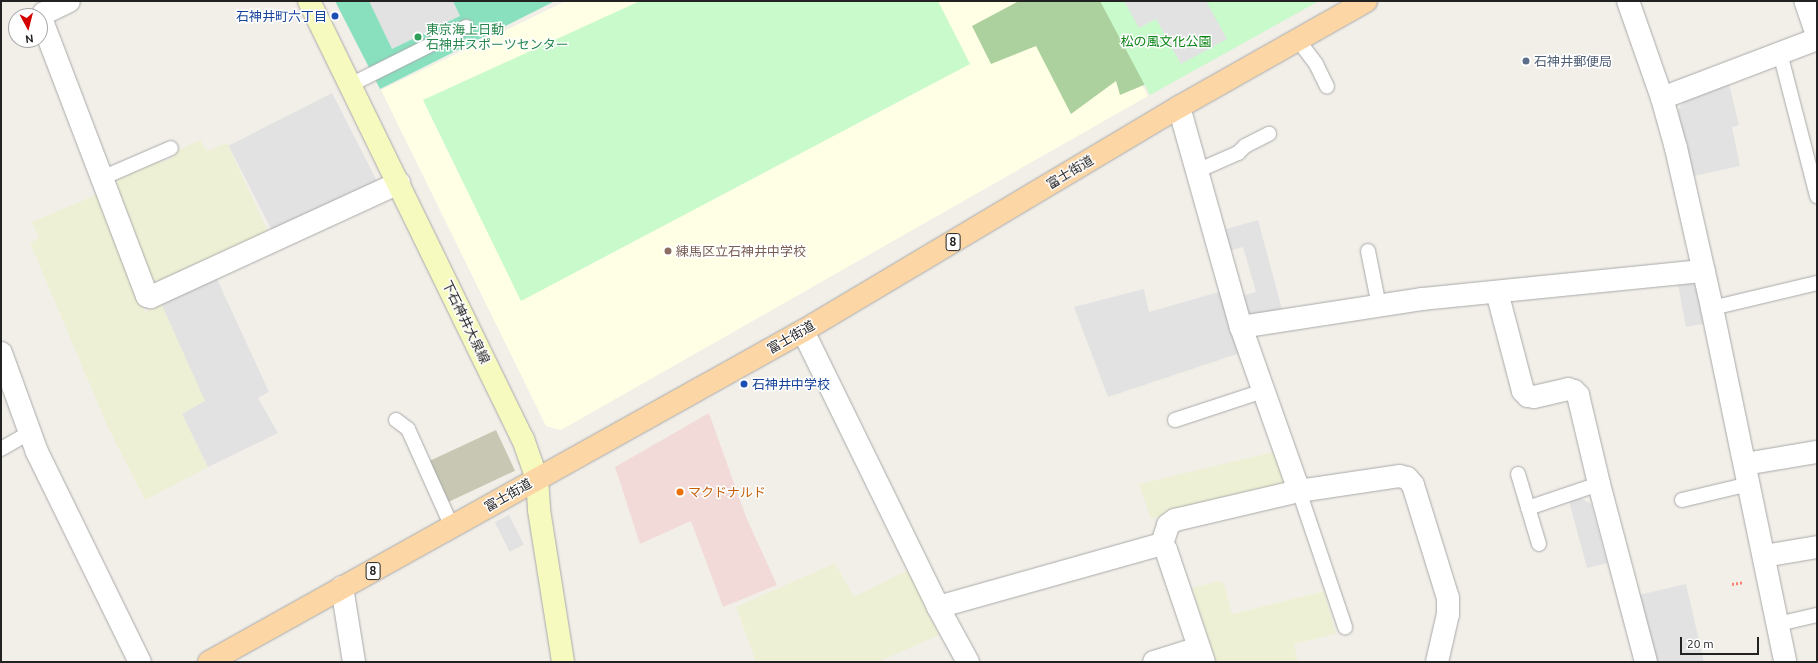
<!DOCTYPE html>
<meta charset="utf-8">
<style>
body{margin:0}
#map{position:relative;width:1818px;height:663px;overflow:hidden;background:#f2efe9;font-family:Ubuntu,"Noto Sans JP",sans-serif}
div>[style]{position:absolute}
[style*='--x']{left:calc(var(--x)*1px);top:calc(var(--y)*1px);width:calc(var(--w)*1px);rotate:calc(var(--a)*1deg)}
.commercial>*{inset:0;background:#f2dad9}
.education>*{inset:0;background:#ffffe5}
.construction>*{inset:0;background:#c7c7b4;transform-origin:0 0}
.farmland>*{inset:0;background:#eef0d5}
.forest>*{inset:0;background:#add19e}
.park>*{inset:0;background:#c8facc}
.pitch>*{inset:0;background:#88e0be}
.parking>*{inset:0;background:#e2e2e2;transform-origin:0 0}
.path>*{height:2.5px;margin-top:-1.25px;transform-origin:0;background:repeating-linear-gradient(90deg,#fa8072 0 2px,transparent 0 4px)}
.roads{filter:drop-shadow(0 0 1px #a9a9a9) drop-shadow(0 0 1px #a9a9a9)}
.service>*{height:14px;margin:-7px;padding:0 7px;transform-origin:7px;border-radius:7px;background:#fff}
.minor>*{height:22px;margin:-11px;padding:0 11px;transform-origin:11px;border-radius:11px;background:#fff}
.secondary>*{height:22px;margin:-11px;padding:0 11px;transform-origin:11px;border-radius:11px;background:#f7fabf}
.primary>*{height:22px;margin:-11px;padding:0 11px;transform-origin:11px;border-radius:11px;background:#fcd6a4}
.dots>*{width:11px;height:11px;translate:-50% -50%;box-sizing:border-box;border:2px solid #fff;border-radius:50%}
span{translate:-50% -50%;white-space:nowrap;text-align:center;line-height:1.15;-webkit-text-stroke:3px #fff;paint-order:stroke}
.shield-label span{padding:1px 3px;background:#fff;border:1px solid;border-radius:3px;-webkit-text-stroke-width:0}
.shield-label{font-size:12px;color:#222;font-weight:700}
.transit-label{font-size:13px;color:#164399}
.right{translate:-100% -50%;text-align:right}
.left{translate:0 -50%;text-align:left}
.leisure-label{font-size:13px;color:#27864d}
.park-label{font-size:13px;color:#0c8416}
.service-label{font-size:13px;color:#4e5e75}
.street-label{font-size:13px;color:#222}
.education-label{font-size:13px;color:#785e54}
.food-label{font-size:13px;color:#c56008}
.frame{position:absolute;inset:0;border:2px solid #222;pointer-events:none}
.north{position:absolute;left:8px;top:8px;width:40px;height:40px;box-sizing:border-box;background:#fff;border:1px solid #a7a7a7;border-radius:50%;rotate:173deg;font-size:11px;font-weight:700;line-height:16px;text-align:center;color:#222}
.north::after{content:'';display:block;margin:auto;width:14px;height:18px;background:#d40000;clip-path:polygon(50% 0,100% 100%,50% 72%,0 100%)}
.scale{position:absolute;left:1680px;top:637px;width:79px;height:18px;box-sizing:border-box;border:2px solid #222;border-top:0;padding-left:5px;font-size:12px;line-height:14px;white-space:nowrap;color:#222;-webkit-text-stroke:3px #fff;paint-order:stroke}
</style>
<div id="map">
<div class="commercial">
<i style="clip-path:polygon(709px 413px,746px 517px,777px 585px,723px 607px,691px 521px,640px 544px,615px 467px)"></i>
</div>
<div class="education">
<i style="clip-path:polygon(566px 1px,1098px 1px,1148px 96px,561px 430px,546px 426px,381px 90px)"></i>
</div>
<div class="construction">
<i style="left:496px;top:430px;width:45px;height:73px;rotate:65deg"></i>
</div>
<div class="farmland">
<i style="clip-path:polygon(200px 140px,207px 151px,227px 143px,269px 234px,162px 283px,151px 278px,115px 190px,118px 179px,159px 160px,161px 163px,173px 157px,174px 152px)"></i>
<i style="clip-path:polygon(98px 194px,145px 312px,161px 303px,206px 401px,182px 414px,208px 467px,145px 500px,107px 425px,30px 243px,39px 238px,32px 222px)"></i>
<i style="clip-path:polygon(1277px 451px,1285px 483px,1283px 486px,1151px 519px,1139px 484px)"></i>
<i style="clip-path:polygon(835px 563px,854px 597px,908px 570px,939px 635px,878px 662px,756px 662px,736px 607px)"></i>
<i style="clip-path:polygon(1219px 581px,1224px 584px,1232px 614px,1324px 591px,1336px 634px,1294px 644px,1298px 662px,1216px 662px,1192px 588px)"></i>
</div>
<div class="forest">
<i style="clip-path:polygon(1019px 1px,1131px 1px,1170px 74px,1120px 95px,1116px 81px,1071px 114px,1036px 46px,991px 64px,972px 26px)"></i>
</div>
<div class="park">
<i style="clip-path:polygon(640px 1px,938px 1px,970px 64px,521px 301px,423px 100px)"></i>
<i style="clip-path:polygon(1100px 1px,1319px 1px,1150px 95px)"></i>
</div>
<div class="pitch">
<i style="clip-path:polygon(335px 1px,555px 1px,380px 89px)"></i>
</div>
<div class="parking">
<i style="clip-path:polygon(369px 1px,453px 1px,460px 16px,392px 49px)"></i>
<i style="clip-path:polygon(1124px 1px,1206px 1px,1227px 39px,1181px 64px,1156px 19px,1139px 28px)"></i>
<i style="clip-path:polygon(1729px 84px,1739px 125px,1732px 127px,1740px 166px,1689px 177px,1677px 113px,1683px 101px)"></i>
<i style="left:332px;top:93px;width:103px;height:116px;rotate:63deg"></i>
<i style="clip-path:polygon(1258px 220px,1283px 313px,1247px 318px,1241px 296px,1256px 292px,1243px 247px,1228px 251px,1223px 230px)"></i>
<i style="clip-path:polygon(216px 277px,269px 392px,258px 398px,278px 433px,208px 467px,182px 414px,205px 401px,161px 303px)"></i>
<i style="clip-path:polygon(1690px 282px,1698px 289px,1703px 324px,1686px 327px,1678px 285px)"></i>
<i style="clip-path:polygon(1144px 289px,1149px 312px,1222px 291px,1243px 352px,1108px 397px,1074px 307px)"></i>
<i style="clip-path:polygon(1581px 498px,1591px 504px,1607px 563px,1587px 568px,1569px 501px)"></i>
<i style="left:509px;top:515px;width:33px;height:16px;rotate:63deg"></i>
<i style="clip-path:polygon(1686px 584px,1704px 662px,1655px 662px,1639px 595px)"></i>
</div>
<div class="path">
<i style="--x:1732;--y:584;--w:12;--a:-9"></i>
</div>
<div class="roads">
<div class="service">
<i style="--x:1298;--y:40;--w:30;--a:53"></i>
<i style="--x:1316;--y:64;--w:25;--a:64"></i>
<i style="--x:1780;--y:53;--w:148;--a:75.5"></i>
<i style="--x:350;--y:85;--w:130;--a:-26.6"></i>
<i style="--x:1197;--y:171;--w:45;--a:-23.7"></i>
<i style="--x:1238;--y:153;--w:10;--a:-45"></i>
<i style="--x:1245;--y:146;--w:27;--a:-27"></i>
<i style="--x:102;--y:178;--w:75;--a:-23.5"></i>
<i style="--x:1368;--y:251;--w:56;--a:78.7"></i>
<i style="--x:1712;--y:308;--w:108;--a:-13.4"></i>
<i style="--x:396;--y:420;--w:15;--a:37"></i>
<i style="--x:408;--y:429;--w:107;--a:65.8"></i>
<i style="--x:1175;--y:420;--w:93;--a:-18.2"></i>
<i style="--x:1;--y:449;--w:34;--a:-30"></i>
<i style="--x:1518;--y:474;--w:73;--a:73.3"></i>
<i style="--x:1299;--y:491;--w:144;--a:71.3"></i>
<i style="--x:1682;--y:500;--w:69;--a:-13.4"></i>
<i style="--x:1528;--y:508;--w:75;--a:-18.7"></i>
<i style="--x:1778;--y:624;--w:40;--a:-13"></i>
</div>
<div class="minor">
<i style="--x:69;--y:1;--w:28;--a:154"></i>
<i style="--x:44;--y:13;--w:8;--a:104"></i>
<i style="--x:42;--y:21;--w:294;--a:69.1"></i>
<i style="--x:147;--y:296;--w:4;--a:14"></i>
<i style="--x:151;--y:297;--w:273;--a:-24.7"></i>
<i style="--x:1628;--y:1;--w:103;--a:70.7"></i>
<i style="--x:1662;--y:98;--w:52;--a:74.4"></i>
<i style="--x:1676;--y:148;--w:164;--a:77.3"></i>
<i style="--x:1712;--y:308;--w:361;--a:78.3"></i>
<i style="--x:1662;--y:98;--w:164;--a:-20.8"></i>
<i style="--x:1815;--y:40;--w:5;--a:-68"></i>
<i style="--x:1817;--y:35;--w:36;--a:-109"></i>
<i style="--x:1179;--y:107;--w:229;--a:74.3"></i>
<i style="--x:1241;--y:327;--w:174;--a:70.5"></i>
<i style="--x:1497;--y:292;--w:102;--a:75.3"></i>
<i style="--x:1523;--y:391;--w:7;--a:45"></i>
<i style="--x:1528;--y:396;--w:6;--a:9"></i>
<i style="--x:1534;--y:397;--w:35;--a:-13"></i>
<i style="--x:1568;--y:389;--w:6;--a:18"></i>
<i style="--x:1574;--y:391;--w:6;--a:45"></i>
<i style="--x:1578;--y:395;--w:91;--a:76.7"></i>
<i style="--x:1599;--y:484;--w:184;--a:75.2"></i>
<i style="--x:1241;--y:327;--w:183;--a:-8.8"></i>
<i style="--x:1422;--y:299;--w:283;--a:-5.7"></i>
<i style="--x:803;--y:331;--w:307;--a:63.9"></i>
<i style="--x:938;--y:607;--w:63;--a:61.4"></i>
<i style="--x:1;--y:353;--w:105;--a:70"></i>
<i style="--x:37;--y:452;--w:234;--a:63.9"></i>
<i style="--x:1745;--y:464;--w:73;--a:-9.5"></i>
<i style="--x:1764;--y:556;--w:54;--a:-9.6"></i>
<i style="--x:342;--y:587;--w:76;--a:80.9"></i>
<i style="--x:938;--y:607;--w:233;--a:-15.7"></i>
<i style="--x:1154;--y:662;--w:47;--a:-17.3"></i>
<i style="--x:1204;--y:662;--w:118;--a:-108.7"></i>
<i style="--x:1166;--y:550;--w:7;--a:-124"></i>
<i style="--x:1162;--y:544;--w:20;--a:-72"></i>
<i style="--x:1168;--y:525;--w:9;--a:-36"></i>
<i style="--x:1175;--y:520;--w:127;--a:-13.2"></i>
<i style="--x:1299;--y:491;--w:101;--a:-8.5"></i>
<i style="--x:1399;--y:476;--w:8;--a:14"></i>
<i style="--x:1407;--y:478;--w:9;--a:49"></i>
<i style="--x:1413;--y:485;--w:118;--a:72.8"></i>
<i style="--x:1448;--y:598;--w:16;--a:90"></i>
<i style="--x:1448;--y:614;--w:49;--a:102.9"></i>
</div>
<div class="secondary">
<i style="--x:309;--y:1;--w:487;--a:64"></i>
<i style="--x:523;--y:439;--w:42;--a:70.7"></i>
<i style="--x:537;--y:479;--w:31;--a:86"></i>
<i style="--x:539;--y:510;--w:154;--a:81"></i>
</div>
<div class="primary">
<i style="--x:209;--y:662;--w:680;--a:-29.13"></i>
<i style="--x:803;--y:331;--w:438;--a:-30.8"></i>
<i style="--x:1179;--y:107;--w:215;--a:-29.5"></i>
</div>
</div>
<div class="dots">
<i style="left:335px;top:16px;background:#1a4fb4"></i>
<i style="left:418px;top:37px;background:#2e9e5b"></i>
<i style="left:1526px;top:61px;background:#5c6f8a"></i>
<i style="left:668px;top:251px;background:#8d6e63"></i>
<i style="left:744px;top:384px;background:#1a4fb4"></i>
<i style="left:680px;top:492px;background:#e8710a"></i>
</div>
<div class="shield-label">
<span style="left:953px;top:242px">8</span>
<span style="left:373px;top:571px">8</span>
</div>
<div class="transit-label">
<span class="right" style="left:327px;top:16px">石神井町六丁目</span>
<span class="left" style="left:752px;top:384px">石神井中学校</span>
</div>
<div class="leisure-label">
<span class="left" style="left:426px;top:37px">東京海上日動<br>石神井スポーツセンター</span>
</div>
<div class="park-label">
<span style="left:1166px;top:41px">松の風文化公園</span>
</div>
<div class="service-label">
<span class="left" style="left:1534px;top:61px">石神井郵便局</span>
</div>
<div class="street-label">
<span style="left:1070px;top:172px;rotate:-31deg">富士街道</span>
<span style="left:466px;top:322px;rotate:64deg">下石神井大泉線</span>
<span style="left:791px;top:337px;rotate:-30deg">富士街道</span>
<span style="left:508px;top:495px;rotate:-30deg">富士街道</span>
</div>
<div class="education-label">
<span class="left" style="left:676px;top:251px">練馬区立石神井中学校</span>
</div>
<div class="food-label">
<span class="left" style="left:688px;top:492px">マクドナルド</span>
</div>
<div class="frame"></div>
<div class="north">N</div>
<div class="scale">20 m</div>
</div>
